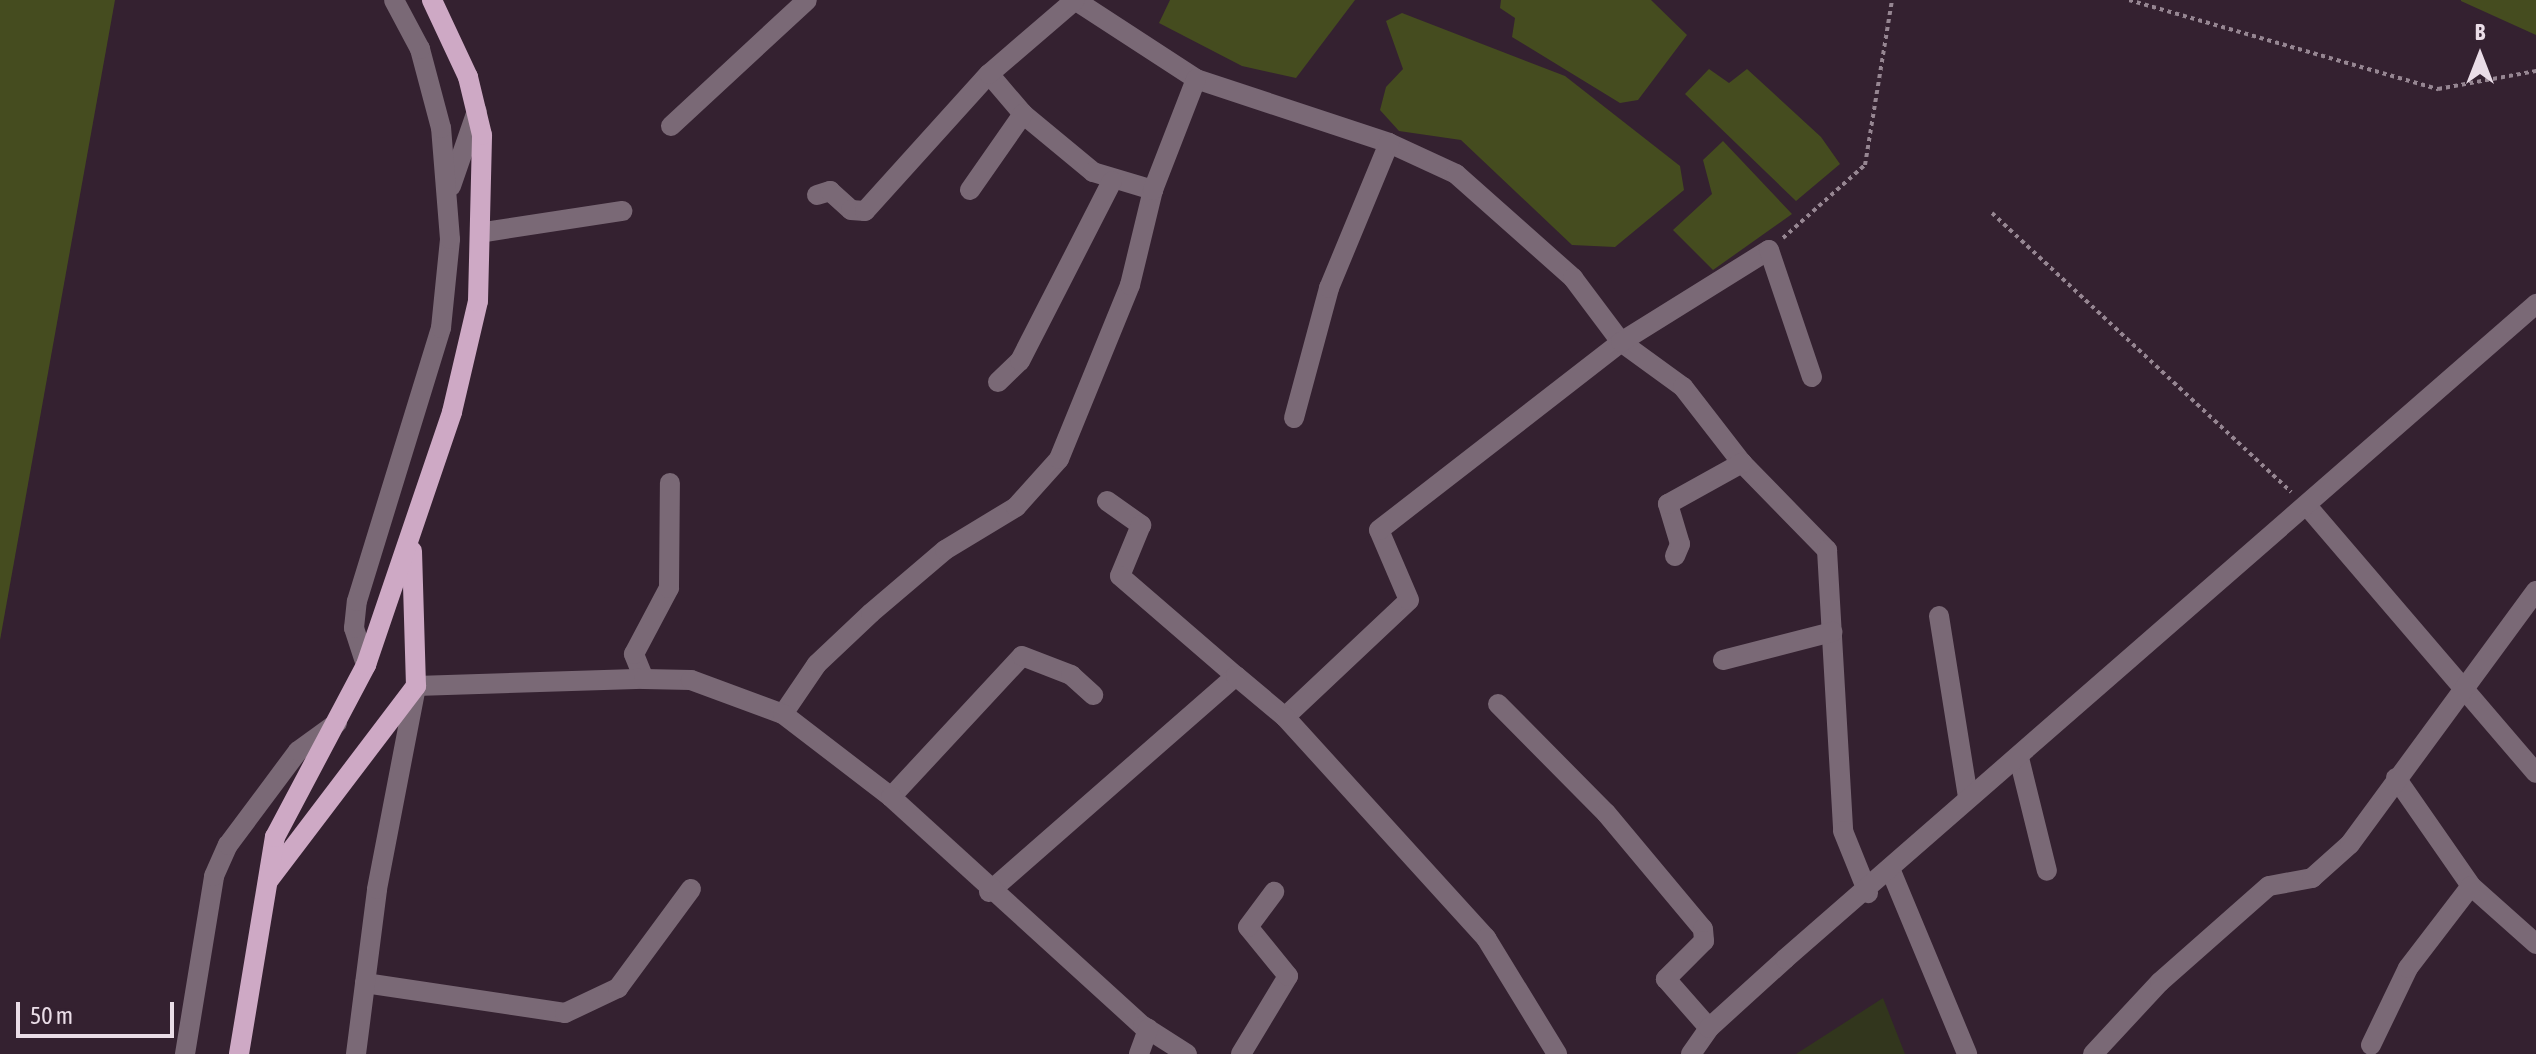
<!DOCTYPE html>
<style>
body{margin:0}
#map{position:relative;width:2536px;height:1054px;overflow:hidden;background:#342130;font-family:"Asap Condensed",sans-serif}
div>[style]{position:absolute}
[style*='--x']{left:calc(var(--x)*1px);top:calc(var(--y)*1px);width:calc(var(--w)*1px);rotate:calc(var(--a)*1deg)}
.green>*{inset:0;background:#32361d}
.water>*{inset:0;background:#454c1f}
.path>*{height:4px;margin-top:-2px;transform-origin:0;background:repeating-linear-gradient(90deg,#968692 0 4px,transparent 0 8px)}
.minor>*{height:20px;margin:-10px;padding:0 10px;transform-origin:10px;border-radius:10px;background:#7a6976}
.major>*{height:20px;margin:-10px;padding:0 10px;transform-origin:10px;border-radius:10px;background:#cea9c5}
span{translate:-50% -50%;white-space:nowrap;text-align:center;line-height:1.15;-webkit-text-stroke:8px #342130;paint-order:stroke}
.north{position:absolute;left:2440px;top:16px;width:80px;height:80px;-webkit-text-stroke:6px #342130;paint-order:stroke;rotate:0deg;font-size:22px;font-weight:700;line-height:32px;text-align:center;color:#eadde7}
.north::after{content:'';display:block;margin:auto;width:28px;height:36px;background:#eadde7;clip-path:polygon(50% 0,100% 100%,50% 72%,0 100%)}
.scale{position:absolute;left:16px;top:1002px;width:158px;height:36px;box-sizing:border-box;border:4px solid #eadde7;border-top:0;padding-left:10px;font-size:24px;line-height:28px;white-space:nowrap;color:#eadde7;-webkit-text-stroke:6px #342130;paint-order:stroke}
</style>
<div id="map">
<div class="green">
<i style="clip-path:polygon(1883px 998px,1905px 1054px,1796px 1054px)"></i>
</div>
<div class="water">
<i style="clip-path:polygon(0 0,115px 0,0 640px)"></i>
<i style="clip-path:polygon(1170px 0,1355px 0,1296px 78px,1242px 66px,1159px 23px)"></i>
<i style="clip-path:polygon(1501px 0,1651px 0,1687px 35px,1638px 100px,1620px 103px,1512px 37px,1515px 18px,1500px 8px)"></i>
<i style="clip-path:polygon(2461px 0,2536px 0,2536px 35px,2461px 1px)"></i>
<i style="clip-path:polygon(1402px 13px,1565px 76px,1680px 166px,1684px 190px,1615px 247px,1572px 245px,1461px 140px,1399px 131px,1380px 110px,1386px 87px,1403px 69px,1386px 21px)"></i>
<i style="clip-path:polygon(1709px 69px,1729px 83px,1747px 69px,1821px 137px,1840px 164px,1796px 201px,1685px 94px)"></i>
<i style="clip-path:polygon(1723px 141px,1792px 214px,1713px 270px,1673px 230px,1712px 194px,1703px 160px)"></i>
</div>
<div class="path">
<i style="--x:2129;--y:0;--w:322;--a:16.1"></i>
<i style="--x:2438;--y:89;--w:100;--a:-10.4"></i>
<i style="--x:1992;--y:213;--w:409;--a:43"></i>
<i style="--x:1783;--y:238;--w:110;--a:-41.7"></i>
<i style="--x:1865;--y:165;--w:167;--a:-80.7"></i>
</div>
<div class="minor">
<i style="--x:1075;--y:0;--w:145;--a:33.1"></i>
<i style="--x:1196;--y:79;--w:203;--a:18.3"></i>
<i style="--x:1389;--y:143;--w:74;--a:24.8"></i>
<i style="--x:1456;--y:174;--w:157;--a:41.6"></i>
<i style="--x:1573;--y:278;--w:80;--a:53.1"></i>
<i style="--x:1621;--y:342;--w:77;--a:36"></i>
<i style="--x:1683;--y:387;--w:96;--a:52.2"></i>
<i style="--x:1742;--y:463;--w:122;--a:45.7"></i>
<i style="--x:1827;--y:550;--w:281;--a:86.7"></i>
<i style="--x:1843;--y:831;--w:67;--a:68"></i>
<i style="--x:989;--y:74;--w:52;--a:49.6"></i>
<i style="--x:1023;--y:114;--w:91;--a:39.6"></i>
<i style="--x:1093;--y:172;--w:63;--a:16.7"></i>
<i style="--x:671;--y:126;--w:185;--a:-42.8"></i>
<i style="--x:451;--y:186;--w:79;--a:-70.9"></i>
<i style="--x:970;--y:190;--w:93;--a:-55.1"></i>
<i style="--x:817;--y:195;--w:14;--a:-17"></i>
<i style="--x:830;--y:191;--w:28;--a:42"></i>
<i style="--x:851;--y:210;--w:14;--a:4"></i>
<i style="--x:865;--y:211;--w:185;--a:-47.9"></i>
<i style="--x:989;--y:74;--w:113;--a:-40.7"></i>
<i style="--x:485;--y:232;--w:139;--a:-8.7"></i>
<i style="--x:998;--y:382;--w:30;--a:-44"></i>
<i style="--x:1020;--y:361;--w:202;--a:-62.9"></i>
<i style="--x:1294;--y:418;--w:135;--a:-74.9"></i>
<i style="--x:1329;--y:288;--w:157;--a:-67.5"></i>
<i style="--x:1107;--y:501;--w:42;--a:35.2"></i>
<i style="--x:1141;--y:525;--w:55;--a:112.4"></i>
<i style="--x:1120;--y:576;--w:153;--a:40.8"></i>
<i style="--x:2308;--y:507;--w:350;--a:49.4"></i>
<i style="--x:1675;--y:556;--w:13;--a:-67"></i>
<i style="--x:1680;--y:544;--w:42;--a:-106.7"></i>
<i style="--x:1668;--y:504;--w:85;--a:-29"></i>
<i style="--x:1939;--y:616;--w:184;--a:80.9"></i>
<i style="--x:1723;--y:660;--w:113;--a:-14.4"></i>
<i style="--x:366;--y:665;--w:39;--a:-108"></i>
<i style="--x:354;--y:628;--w:27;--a:-84"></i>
<i style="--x:357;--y:601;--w:286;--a:-72.9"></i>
<i style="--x:441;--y:328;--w:89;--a:-84.2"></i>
<i style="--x:450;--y:239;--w:111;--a:-94.6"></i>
<i style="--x:441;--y:128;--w:82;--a:-104.9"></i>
<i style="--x:420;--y:49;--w:55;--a:-118"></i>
<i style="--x:644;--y:679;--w:27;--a:-112"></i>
<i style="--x:634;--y:654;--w:75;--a:-62.1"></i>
<i style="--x:669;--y:588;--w:105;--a:-89.5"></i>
<i style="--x:1498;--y:704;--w:153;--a:45.3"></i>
<i style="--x:1606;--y:813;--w:151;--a:50.1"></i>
<i style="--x:1703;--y:929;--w:12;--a:85"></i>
<i style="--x:1704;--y:941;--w:54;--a:135"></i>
<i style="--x:1666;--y:979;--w:65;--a:48.7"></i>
<i style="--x:783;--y:714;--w:60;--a:-55.8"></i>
<i style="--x:817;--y:664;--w:74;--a:-43.4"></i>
<i style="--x:871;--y:613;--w:97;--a:-40.4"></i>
<i style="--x:945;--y:550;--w:83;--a:-31.2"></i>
<i style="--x:1016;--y:507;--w:64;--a:-48.1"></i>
<i style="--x:1059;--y:459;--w:188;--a:-67.8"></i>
<i style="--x:1130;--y:285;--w:98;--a:-76.4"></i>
<i style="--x:1153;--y:190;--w:119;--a:-68.8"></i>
<i style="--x:1285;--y:717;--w:170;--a:-43.3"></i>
<i style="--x:1409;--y:600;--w:76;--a:-113.2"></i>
<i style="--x:1379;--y:530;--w:306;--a:-37.8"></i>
<i style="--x:1621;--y:342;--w:174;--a:-31.9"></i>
<i style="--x:1769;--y:250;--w:134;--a:71.3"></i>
<i style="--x:2019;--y:758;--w:116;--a:76.1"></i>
<i style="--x:2396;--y:778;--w:131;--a:55.2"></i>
<i style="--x:2471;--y:886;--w:87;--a:41.7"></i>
<i style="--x:891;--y:797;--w:192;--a:-47.1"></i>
<i style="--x:1022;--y:656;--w:53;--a:21.2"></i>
<i style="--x:1071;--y:675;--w:30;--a:42"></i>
<i style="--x:1891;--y:871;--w:198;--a:67.4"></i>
<i style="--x:989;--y:892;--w:328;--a:-41.2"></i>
<i style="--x:1236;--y:676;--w:64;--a:39.9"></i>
<i style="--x:1285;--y:717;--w:299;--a:47.7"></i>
<i style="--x:1486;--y:938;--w:136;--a:58.5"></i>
<i style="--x:365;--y:983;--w:202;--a:8.5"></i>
<i style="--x:565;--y:1013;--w:59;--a:-25.3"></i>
<i style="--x:618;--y:988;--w:123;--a:-53.6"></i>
<i style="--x:2371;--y:1045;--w:85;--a:-64.3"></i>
<i style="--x:2408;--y:968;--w:103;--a:-52.5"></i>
<i style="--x:185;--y:1054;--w:180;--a:-80.7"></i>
<i style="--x:214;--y:876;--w:34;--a:-66"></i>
<i style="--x:228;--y:845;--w:117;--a:-53.3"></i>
<i style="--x:298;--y:751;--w:48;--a:-35.7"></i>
<i style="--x:356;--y:1054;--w:166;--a:-82.7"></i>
<i style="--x:377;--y:889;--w:207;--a:-79.1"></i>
<i style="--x:416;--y:686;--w:228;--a:-1.8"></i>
<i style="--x:644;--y:679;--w:47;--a:1.2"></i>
<i style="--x:691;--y:680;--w:98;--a:20.3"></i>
<i style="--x:783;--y:714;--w:136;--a:37.5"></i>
<i style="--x:891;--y:797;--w:341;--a:42.3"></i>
<i style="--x:1143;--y:1026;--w:52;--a:32.5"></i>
<i style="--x:1139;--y:1054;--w:27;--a:-70"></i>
<i style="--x:1241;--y:1054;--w:91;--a:-58.9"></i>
<i style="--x:1288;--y:976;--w:63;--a:-129.2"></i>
<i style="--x:1248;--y:927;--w:44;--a:-53.4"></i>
<i style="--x:1691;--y:1054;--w:32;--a:-55"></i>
<i style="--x:1709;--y:1028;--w:103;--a:-42.2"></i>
<i style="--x:1785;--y:959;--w:997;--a:-41.09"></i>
<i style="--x:2093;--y:1054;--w:98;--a:-47.1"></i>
<i style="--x:2160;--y:982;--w:145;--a:-41.4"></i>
<i style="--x:2269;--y:886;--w:44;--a:-10.5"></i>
<i style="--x:2312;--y:878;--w:51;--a:-41.8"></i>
<i style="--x:2350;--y:844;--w:314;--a:-53.7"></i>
</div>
<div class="major">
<i style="--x:268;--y:881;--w:245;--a:-52.8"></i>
<i style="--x:416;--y:686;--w:135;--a:-91.7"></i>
<i style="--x:239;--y:1054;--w:220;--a:-80.6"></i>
<i style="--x:275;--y:837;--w:195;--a:-62.1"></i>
<i style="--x:366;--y:665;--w:267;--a:-71.2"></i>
<i style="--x:452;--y:412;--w:114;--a:-76.8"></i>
<i style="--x:478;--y:301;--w:166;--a:-88.6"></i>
<i style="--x:482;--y:135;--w:60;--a:-103.6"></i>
<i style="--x:468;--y:77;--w:85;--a:-115.1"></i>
</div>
<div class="north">B</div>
<div class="scale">50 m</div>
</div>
